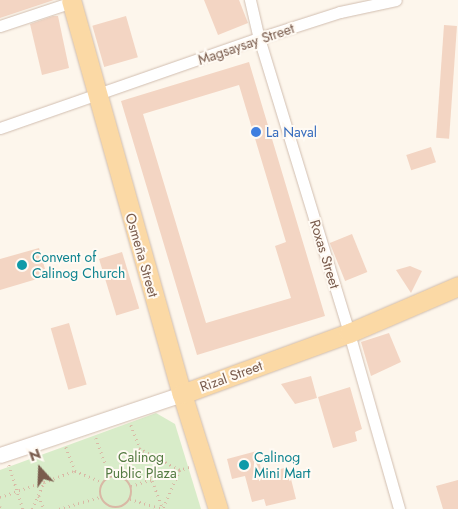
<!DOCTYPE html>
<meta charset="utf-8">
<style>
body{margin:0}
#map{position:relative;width:458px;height:509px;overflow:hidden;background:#fdf6ec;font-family:Jost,sans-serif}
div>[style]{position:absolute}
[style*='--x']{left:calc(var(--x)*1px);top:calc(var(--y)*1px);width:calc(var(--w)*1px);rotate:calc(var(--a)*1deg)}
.green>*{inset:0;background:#d8ecc9}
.building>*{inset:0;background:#f3d5c3;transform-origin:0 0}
.path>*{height:2.5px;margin-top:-1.25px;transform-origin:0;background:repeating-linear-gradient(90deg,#d9b8a5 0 1px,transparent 0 5px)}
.path>.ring{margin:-1.25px;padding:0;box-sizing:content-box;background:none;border:2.5px solid #d9b8a5;border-radius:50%}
.roads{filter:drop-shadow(0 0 1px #d1beb0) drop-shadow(0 0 1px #d1beb0)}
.minor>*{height:11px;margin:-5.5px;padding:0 5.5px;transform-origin:5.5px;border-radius:5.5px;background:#fff}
.tertiary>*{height:15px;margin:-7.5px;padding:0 7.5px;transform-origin:7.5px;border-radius:7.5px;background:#fff}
.primary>*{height:19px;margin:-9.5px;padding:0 9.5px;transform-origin:9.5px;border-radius:9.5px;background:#fbd9a5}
.dots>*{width:14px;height:14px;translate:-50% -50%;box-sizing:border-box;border:2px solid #fffaf3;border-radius:50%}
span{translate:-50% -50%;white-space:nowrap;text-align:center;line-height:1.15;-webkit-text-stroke:4px #fffaf3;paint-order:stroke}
.street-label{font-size:14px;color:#7a5c4d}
.shop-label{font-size:14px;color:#366cbe}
.left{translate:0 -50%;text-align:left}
.culture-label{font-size:14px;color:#0d838f}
.park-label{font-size:14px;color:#537a41}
.north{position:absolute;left:15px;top:444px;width:50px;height:50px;-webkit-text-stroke:4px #fffaf3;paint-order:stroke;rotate:340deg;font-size:14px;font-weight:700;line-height:20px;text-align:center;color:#7a5c4d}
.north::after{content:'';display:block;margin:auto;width:18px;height:22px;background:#7a5c4d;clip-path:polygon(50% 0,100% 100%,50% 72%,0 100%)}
</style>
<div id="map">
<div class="green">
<i style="clip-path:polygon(156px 413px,175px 424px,201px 509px,0 509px,0 470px)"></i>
</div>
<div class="building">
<i style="clip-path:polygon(0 0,54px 0,0 18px)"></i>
<i style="clip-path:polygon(204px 0,239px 0,248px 23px,218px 35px)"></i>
<i style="clip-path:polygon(53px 16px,58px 16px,69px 68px,42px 75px,30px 24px)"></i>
<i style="left:126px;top:16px;width:43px;height:35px;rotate:74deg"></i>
<i style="left:444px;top:25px;width:13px;height:113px;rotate:4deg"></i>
<i style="clip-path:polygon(evenodd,249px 62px,325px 316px,197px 355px,121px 101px,249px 62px,239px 85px,286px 242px,275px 246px,291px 298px,206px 323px,143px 114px,239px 85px)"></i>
<i style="left:431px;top:147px;width:16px;height:26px;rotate:72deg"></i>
<i style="left:352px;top:234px;width:41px;height:24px;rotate:68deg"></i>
<i style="clip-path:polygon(39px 248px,47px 276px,0 290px,0 259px)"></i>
<i style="left:122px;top:252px;width:59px;height:24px;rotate:73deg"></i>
<i style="clip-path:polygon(410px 266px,422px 271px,411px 293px,396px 270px)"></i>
<i style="left:69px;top:323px;width:64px;height:19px;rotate:74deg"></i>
<i style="clip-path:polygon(389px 333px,401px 362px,371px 376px,361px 342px)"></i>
<i style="clip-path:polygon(311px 376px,317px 398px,295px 404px,281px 384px)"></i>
<i style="clip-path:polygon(350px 387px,362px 429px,355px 432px,357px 441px,333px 448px,318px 397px)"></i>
<i style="clip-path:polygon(257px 451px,262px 474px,288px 467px,296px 499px,266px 506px,264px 499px,252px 502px,245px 476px,232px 479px,227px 459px)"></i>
<i style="clip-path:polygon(458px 480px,458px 509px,443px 509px,436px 486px)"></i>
</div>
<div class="path">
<i style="--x:131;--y:425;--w:90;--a:69.1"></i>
<i style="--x:96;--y:438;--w:40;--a:69.8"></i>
<i style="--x:66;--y:447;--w:26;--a:69"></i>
<i style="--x:9;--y:465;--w:46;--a:72.3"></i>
<i class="ring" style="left:100px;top:476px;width:29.5px;height:29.5px"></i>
<i style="--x:123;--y:477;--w:33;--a:-61"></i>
<i style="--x:139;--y:448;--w:47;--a:28.2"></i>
<i style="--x:180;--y:470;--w:43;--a:113.6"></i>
<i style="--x:131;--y:486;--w:61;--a:-18.1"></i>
<i style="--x:39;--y:496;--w:14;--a:69"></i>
<i style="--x:0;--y:497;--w:46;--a:-19.2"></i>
<i style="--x:130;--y:499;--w:34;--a:17"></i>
<i style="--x:0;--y:507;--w:4;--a:27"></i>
<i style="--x:32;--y:509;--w:30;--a:-66"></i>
<i style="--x:44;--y:482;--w:33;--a:-20"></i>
<i style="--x:75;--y:471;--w:29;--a:22"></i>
<i style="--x:59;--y:509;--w:43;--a:-16.3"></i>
</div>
<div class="roads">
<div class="minor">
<i style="--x:250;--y:0;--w:39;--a:77"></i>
<i style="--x:259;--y:38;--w:308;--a:73"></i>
<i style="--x:349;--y:333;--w:183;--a:74.1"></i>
<i style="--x:0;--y:26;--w:76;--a:-18.4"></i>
<i style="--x:0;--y:128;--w:274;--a:-19.2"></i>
<i style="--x:259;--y:38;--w:85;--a:-17.8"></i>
<i style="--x:340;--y:12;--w:57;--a:-12.1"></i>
</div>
<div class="tertiary">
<i style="--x:0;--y:455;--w:192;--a:-18.5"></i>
</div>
<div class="primary">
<i style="--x:71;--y:0;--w:409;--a:74.3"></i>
<i style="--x:182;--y:394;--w:121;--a:72.6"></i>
<i style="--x:182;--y:394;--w:178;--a:-20.1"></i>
<i style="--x:349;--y:333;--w:119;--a:-23.3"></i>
</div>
</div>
<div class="dots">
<i style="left:256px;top:132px;background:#3f7fe0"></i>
<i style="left:22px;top:265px;background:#0f9aa8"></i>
<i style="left:244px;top:465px;background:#0f9aa8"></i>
</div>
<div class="street-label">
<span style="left:246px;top:44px;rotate:-19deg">Magsaysay Street</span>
<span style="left:325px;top:254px;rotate:73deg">Roxas Street</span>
<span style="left:142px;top:255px;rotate:74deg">Osmeña Street</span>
<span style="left:231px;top:376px;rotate:-20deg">Rizal Street</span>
</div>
<div class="shop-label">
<span class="left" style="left:266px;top:132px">La Naval</span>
</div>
<div class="culture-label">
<span class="left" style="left:32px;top:265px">Convent of<br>Calinog Church</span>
<span class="left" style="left:254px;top:465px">Calinog<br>Mini Mart</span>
</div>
<div class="park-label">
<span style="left:141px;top:465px">Calinog<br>Public Plaza</span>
</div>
<div class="north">N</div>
</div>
